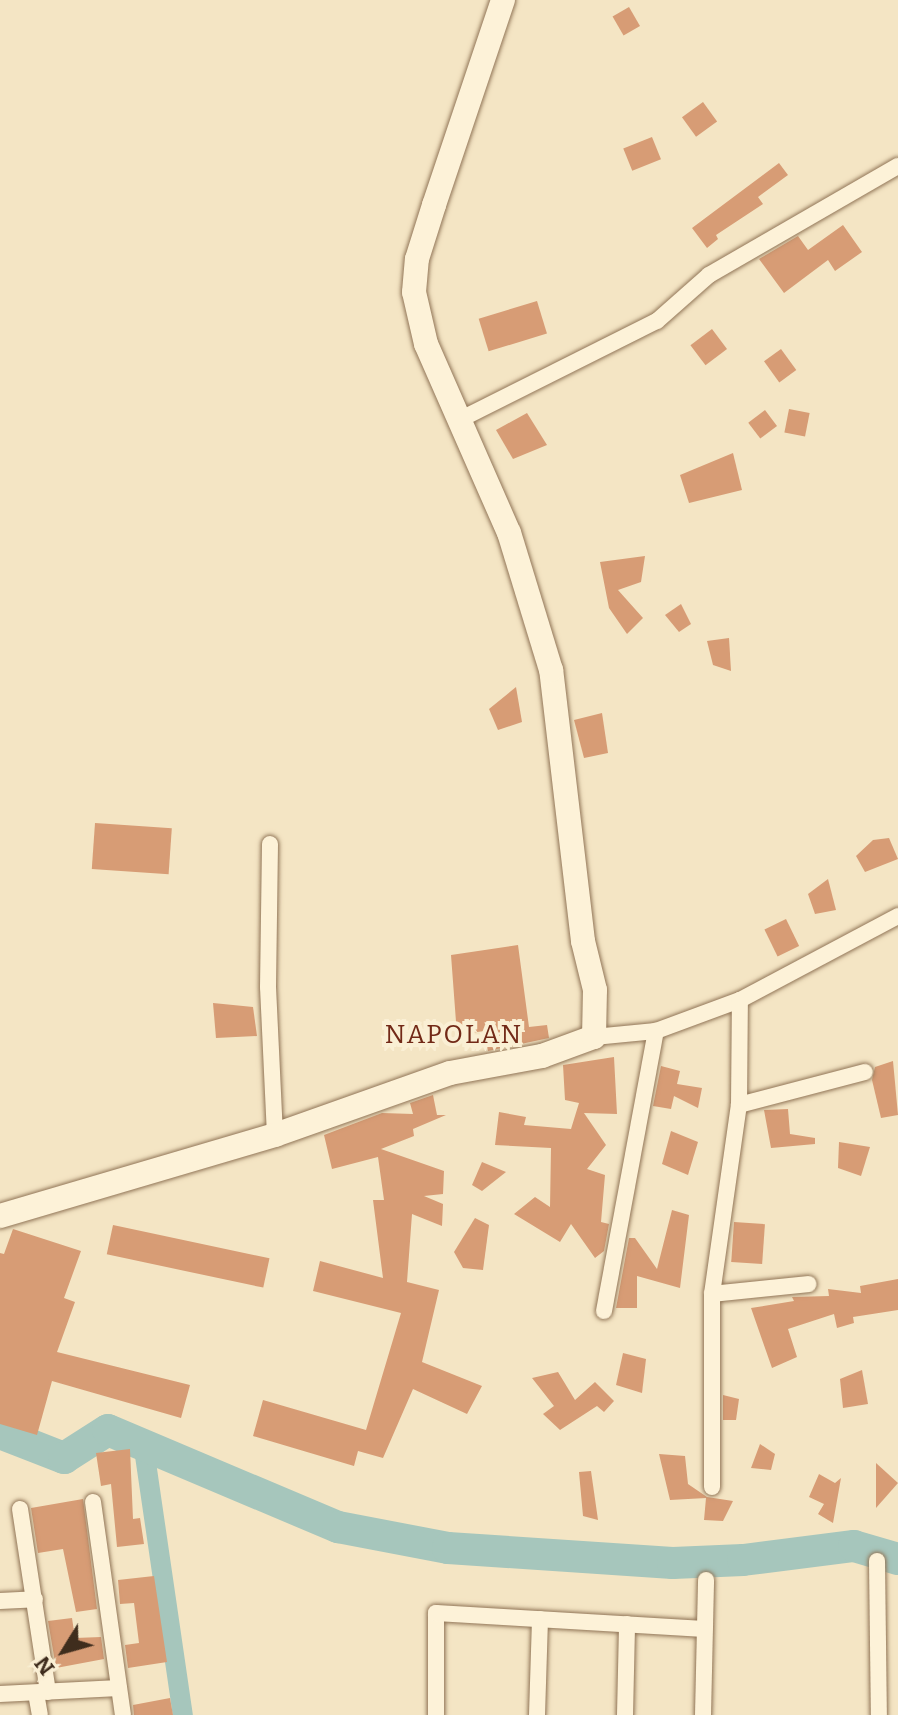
<!DOCTYPE html>
<style>
body{margin:0}
#map{position:relative;width:898px;height:1715px;overflow:hidden;background:#f4e5c4;font-family:Bitter,serif}
div>[style]{position:absolute}
[style*='--x']{left:calc(var(--x)*1px);top:calc(var(--y)*1px);width:calc(var(--w)*1px);rotate:calc(var(--a)*1deg)}
.canal>*{height:20px;margin:-10px;padding:0 10px;transform-origin:10px;border-radius:10px;background:#a6c6bc}
.river>*{height:32px;margin:-16px;padding:0 16px;transform-origin:16px;border-radius:16px;background:#a6c6bc}
.building>*{inset:0;background:#d79c75;transform-origin:0 0}
.roads{filter:drop-shadow(0 0 2px #917557) drop-shadow(0 0 2px #917557)}
.street>*{height:16px;margin:-8px;padding:0 8px;transform-origin:8px;border-radius:8px;background:#fdf2d8}
.secondary>*{height:24px;margin:-12px;padding:0 12px;transform-origin:12px;border-radius:12px;background:#fdf2d8}
span{translate:-50% -50%;white-space:nowrap;text-align:center;line-height:1.15;-webkit-text-stroke:8px #faefd4;paint-order:stroke}
.quarter-label{font-size:26px;color:#722917;letter-spacing:2px}
.north{position:absolute;left:24px;top:1611px;width:80px;height:80px;-webkit-text-stroke:6px #faefd4;paint-order:stroke;rotate:233deg;font-size:22px;font-weight:700;line-height:32px;text-align:center;color:#3f2d1d}
.north::after{content:'';display:block;margin:auto;width:28px;height:36px;background:#3f2d1d;clip-path:polygon(50% 0,100% 100%,50% 72%,0 100%)}
</style>
<div id="map">
<div class="canal">
<i style="--x:143;--y:1442;--w:276;--a:81.7"></i>
</div>
<div class="river">
<i style="--x:0;--y:1433;--w:69;--a:21.3"></i>
<i style="--x:64;--y:1458;--w:52;--a:-32.5"></i>
<i style="--x:108;--y:1430;--w:250;--a:22.9"></i>
<i style="--x:338;--y:1527;--w:112;--a:10.8"></i>
<i style="--x:448;--y:1548;--w:225;--a:3.8"></i>
<i style="--x:673;--y:1563;--w:70;--a:-2.5"></i>
<i style="--x:743;--y:1560;--w:112;--a:-7.2"></i>
<i style="--x:854;--y:1546;--w:46;--a:16.5"></i>
</div>
<div class="building">
<i style="left:629px;top:7px;width:22px;height:19px;rotate:60deg"></i>
<i style="left:703px;top:102px;width:24px;height:26px;rotate:54deg"></i>
<i style="left:652px;top:137px;width:24px;height:31px;rotate:68deg"></i>
<i style="clip-path:polygon(779px 163px,788px 175px,758px 197px,763px 204px,716px 235px,718px 239px,707px 248px,692px 228px)"></i>
<i style="clip-path:polygon(843px 225px,862px 252px,835px 271px,828px 260px,784px 293px,759px 259px,798px 236px,808px 250px)"></i>
<i style="left:537px;top:301px;width:34px;height:61px;rotate:73deg"></i>
<i style="left:712px;top:329px;width:25px;height:27px;rotate:53deg"></i>
<i style="left:781px;top:349px;width:26px;height:21px;rotate:54deg"></i>
<i style="left:789px;top:409px;width:21px;height:24px;rotate:11deg"></i>
<i style="left:765px;top:410px;width:20px;height:21px;rotate:53deg"></i>
<i style="clip-path:polygon(527px 413px,547px 445px,513px 459px,496px 430px)"></i>
<i style="clip-path:polygon(733px 453px,742px 490px,689px 503px,680px 475px)"></i>
<i style="clip-path:polygon(645px 556px,641px 582px,618px 590px,643px 618px,627px 634px,609px 608px,600px 562px)"></i>
<i style="clip-path:polygon(681px 604px,691px 624px,679px 632px,665px 615px)"></i>
<i style="clip-path:polygon(729px 638px,731px 671px,713px 665px,707px 641px)"></i>
<i style="clip-path:polygon(516px 687px,522px 722px,498px 730px,489px 709px)"></i>
<i style="clip-path:polygon(602px 713px,608px 753px,584px 758px,574px 720px)"></i>
<i style="left:95px;top:823px;width:77px;height:46px;rotate:4deg"></i>
<i style="clip-path:polygon(889px 838px,898px 859px,865px 872px,856px 856px,873px 840px)"></i>
<i style="clip-path:polygon(828px 879px,836px 910px,815px 914px,808px 894px)"></i>
<i style="left:786px;top:919px;width:30px;height:24px;rotate:64deg"></i>
<i style="clip-path:polygon(518px 945px,529px 1027px,547px 1025px,549px 1038px,488px 1051px,484px 1031px,457px 1035px,451px 955px)"></i>
<i style="clip-path:polygon(213px 1003px,253px 1007px,257px 1036px,216px 1038px)"></i>
<i style="clip-path:polygon(614px 1057px,617px 1114px,584px 1113px,606px 1145px,587px 1169px,605px 1175px,601px 1222px,609px 1224px,604px 1251px,595px 1258px,571px 1224px,560px 1242px,514px 1214px,535px 1197px,550px 1207px,551px 1148px,495px 1145px,499px 1112px,526px 1117px,524px 1125px,571px 1129px,579px 1103px,565px 1100px,563px 1065px)"></i>
<i style="clip-path:polygon(893px 1061px,898px 1115px,881px 1118px,872px 1080px,875px 1067px)"></i>
<i style="clip-path:polygon(661px 1066px,680px 1071px,677px 1084px,702px 1088px,698px 1108px,674px 1096px,671px 1109px,653px 1106px)"></i>
<i style="clip-path:polygon(433px 1095px,437px 1115px,446px 1115px,413px 1129px,414px 1136px,381px 1149px,444px 1171px,443px 1194px,424px 1196px,443px 1204px,442px 1226px,412px 1214px,407px 1282px,439px 1290px,422px 1362px,482px 1386px,467px 1414px,413px 1389px,383px 1458px,358px 1451px,354px 1466px,253px 1436px,263px 1400px,366px 1430px,401px 1313px,313px 1291px,320px 1261px,383px 1278px,373px 1200px,384px 1200px,378px 1157px,332px 1169px,324px 1135px,382px 1113px,413px 1114px,410px 1103px)"></i>
<i style="clip-path:polygon(788px 1109px,790px 1134px,815px 1138px,815px 1144px,771px 1148px,764px 1110px)"></i>
<i style="clip-path:polygon(671px 1131px,698px 1142px,688px 1175px,662px 1164px)"></i>
<i style="clip-path:polygon(839px 1142px,870px 1147px,861px 1176px,838px 1168px)"></i>
<i style="clip-path:polygon(482px 1162px,506px 1172px,482px 1191px,472px 1185px)"></i>
<i style="clip-path:polygon(672px 1210px,689px 1215px,680px 1288px,637px 1276px,637px 1308px,616px 1308px,629px 1238px,635px 1238px,657px 1269px)"></i>
<i style="clip-path:polygon(475px 1218px,489px 1225px,483px 1270px,463px 1268px,454px 1252px)"></i>
<i style="left:734px;top:1222px;width:31px;height:40px;rotate:4deg"></i>
<i style="left:113px;top:1225px;width:160px;height:30px;rotate:12deg"></i>
<i style="clip-path:polygon(13px 1229px,81px 1251px,64px 1298px,75px 1302px,57px 1352px,190px 1385px,181px 1418px,52px 1381px,37px 1435px,0 1424px,0 1253px,4px 1254px)"></i>
<i style="clip-path:polygon(898px 1279px,898px 1310px,853px 1317px,854px 1323px,837px 1328px,834px 1314px,788px 1329px,797px 1357px,772px 1368px,751px 1308px,794px 1301px,792px 1297px,829px 1296px,828px 1289px,861px 1293px,860px 1286px)"></i>
<i style="clip-path:polygon(623px 1353px,646px 1359px,642px 1393px,616px 1385px)"></i>
<i style="clip-path:polygon(862px 1370px,868px 1404px,843px 1408px,840px 1379px)"></i>
<i style="clip-path:polygon(558px 1372px,575px 1400px,595px 1382px,614px 1401px,604px 1412px,597px 1406px,560px 1430px,543px 1414px,554px 1406px,532px 1378px)"></i>
<i style="clip-path:polygon(723px 1395px,739px 1399px,736px 1420px,723px 1420px)"></i>
<i style="clip-path:polygon(760px 1444px,775px 1454px,771px 1470px,751px 1468px)"></i>
<i style="clip-path:polygon(130px 1449px,133px 1519px,140px 1518px,144px 1544px,117px 1547px,111px 1484px,101px 1486px,96px 1453px)"></i>
<i style="clip-path:polygon(659px 1454px,685px 1456px,688px 1484px,707px 1497px,733px 1501px,723px 1521px,704px 1520px,706px 1498px,670px 1500px)"></i>
<i style="clip-path:polygon(876px 1463px,898px 1483px,876px 1508px)"></i>
<i style="clip-path:polygon(591px 1471px,598px 1520px,583px 1516px,579px 1472px)"></i>
<i style="clip-path:polygon(819px 1474px,835px 1483px,841px 1478px,833px 1523px,818px 1514px,824px 1504px,809px 1497px)"></i>
<i style="clip-path:polygon(83px 1499px,97px 1609px,76px 1612px,63px 1549px,38px 1553px,31px 1508px)"></i>
<i style="clip-path:polygon(154px 1576px,167px 1662px,128px 1668px,125px 1645px,139px 1643px,134px 1603px,120px 1604px,118px 1580px)"></i>
<i style="clip-path:polygon(72px 1618px,75px 1638px,101px 1637px,104px 1659px,56px 1668px,48px 1621px)"></i>
<i style="clip-path:polygon(170px 1698px,173px 1715px,134px 1715px,133px 1705px)"></i>
</div>
<div class="roads">
<div class="street">
<i style="--x:459;--y:420;--w:221;--a:-26.6"></i>
<i style="--x:657;--y:321;--w:69;--a:-41.5"></i>
<i style="--x:709;--y:275;--w:218;--a:-30"></i>
<i style="--x:270;--y:844;--w:143;--a:90.8"></i>
<i style="--x:268;--y:987;--w:148;--a:87.3"></i>
<i style="--x:594;--y:1037;--w:62;--a:-5.5"></i>
<i style="--x:656;--y:1031;--w:90;--a:-20.3"></i>
<i style="--x:740;--y:1000;--w:179;--a:-28"></i>
<i style="--x:739;--y:1105;--w:130;--a:-14.7"></i>
<i style="--x:712;--y:1294;--w:97;--a:-5.9"></i>
<i style="--x:604;--y:1311;--w:285;--a:-79.5"></i>
<i style="--x:712;--y:1487;--w:193;--a:-90"></i>
<i style="--x:712;--y:1294;--w:191;--a:-81.9"></i>
<i style="--x:739;--y:1105;--w:105;--a:-89.5"></i>
<i style="--x:93;--y:1502;--w:215;--a:82"></i>
<i style="--x:20;--y:1509;--w:185;--a:81.3"></i>
<i style="--x:877;--y:1561;--w:154;--a:89.3"></i>
<i style="--x:0;--y:1601;--w:35;--a:-3"></i>
<i style="--x:36;--y:1693;--w:22;--a:80"></i>
<i style="--x:0;--y:1694;--w:119;--a:-2.9"></i>
<i style="--x:436;--y:1715;--w:102;--a:-90"></i>
<i style="--x:436;--y:1613;--w:269;--a:3.4"></i>
<i style="--x:537;--y:1715;--w:96;--a:-88.2"></i>
<i style="--x:625;--y:1715;--w:91;--a:-88.7"></i>
<i style="--x:703;--y:1715;--w:135;--a:-88.7"></i>
</div>
<div class="secondary">
<i style="--x:0;--y:1216;--w:287;--a:-16.4"></i>
<i style="--x:275;--y:1135;--w:186;--a:-19.5"></i>
<i style="--x:450;--y:1073;--w:94;--a:-10.5"></i>
<i style="--x:542;--y:1056;--w:55;--a:-20.1"></i>
<i style="--x:594;--y:1037;--w:47;--a:-88.8"></i>
<i style="--x:595;--y:990;--w:50;--a:-103.8"></i>
<i style="--x:583;--y:941;--w:273;--a:-96.7"></i>
<i style="--x:551;--y:670;--w:143;--a:-107"></i>
<i style="--x:509;--y:533;--w:206;--a:-113.7"></i>
<i style="--x:426;--y:344;--w:53;--a:-103"></i>
<i style="--x:414;--y:292;--w:33;--a:-85"></i>
<i style="--x:417;--y:259;--w:57;--a:-72.5"></i>
<i style="--x:434;--y:205;--w:216;--a:-71.4"></i>
</div>
</div>
<div class="quarter-label">
<span style="left:454px;top:1035px">NAPOLAN</span>
</div>
<div class="north">N</div>
</div>
